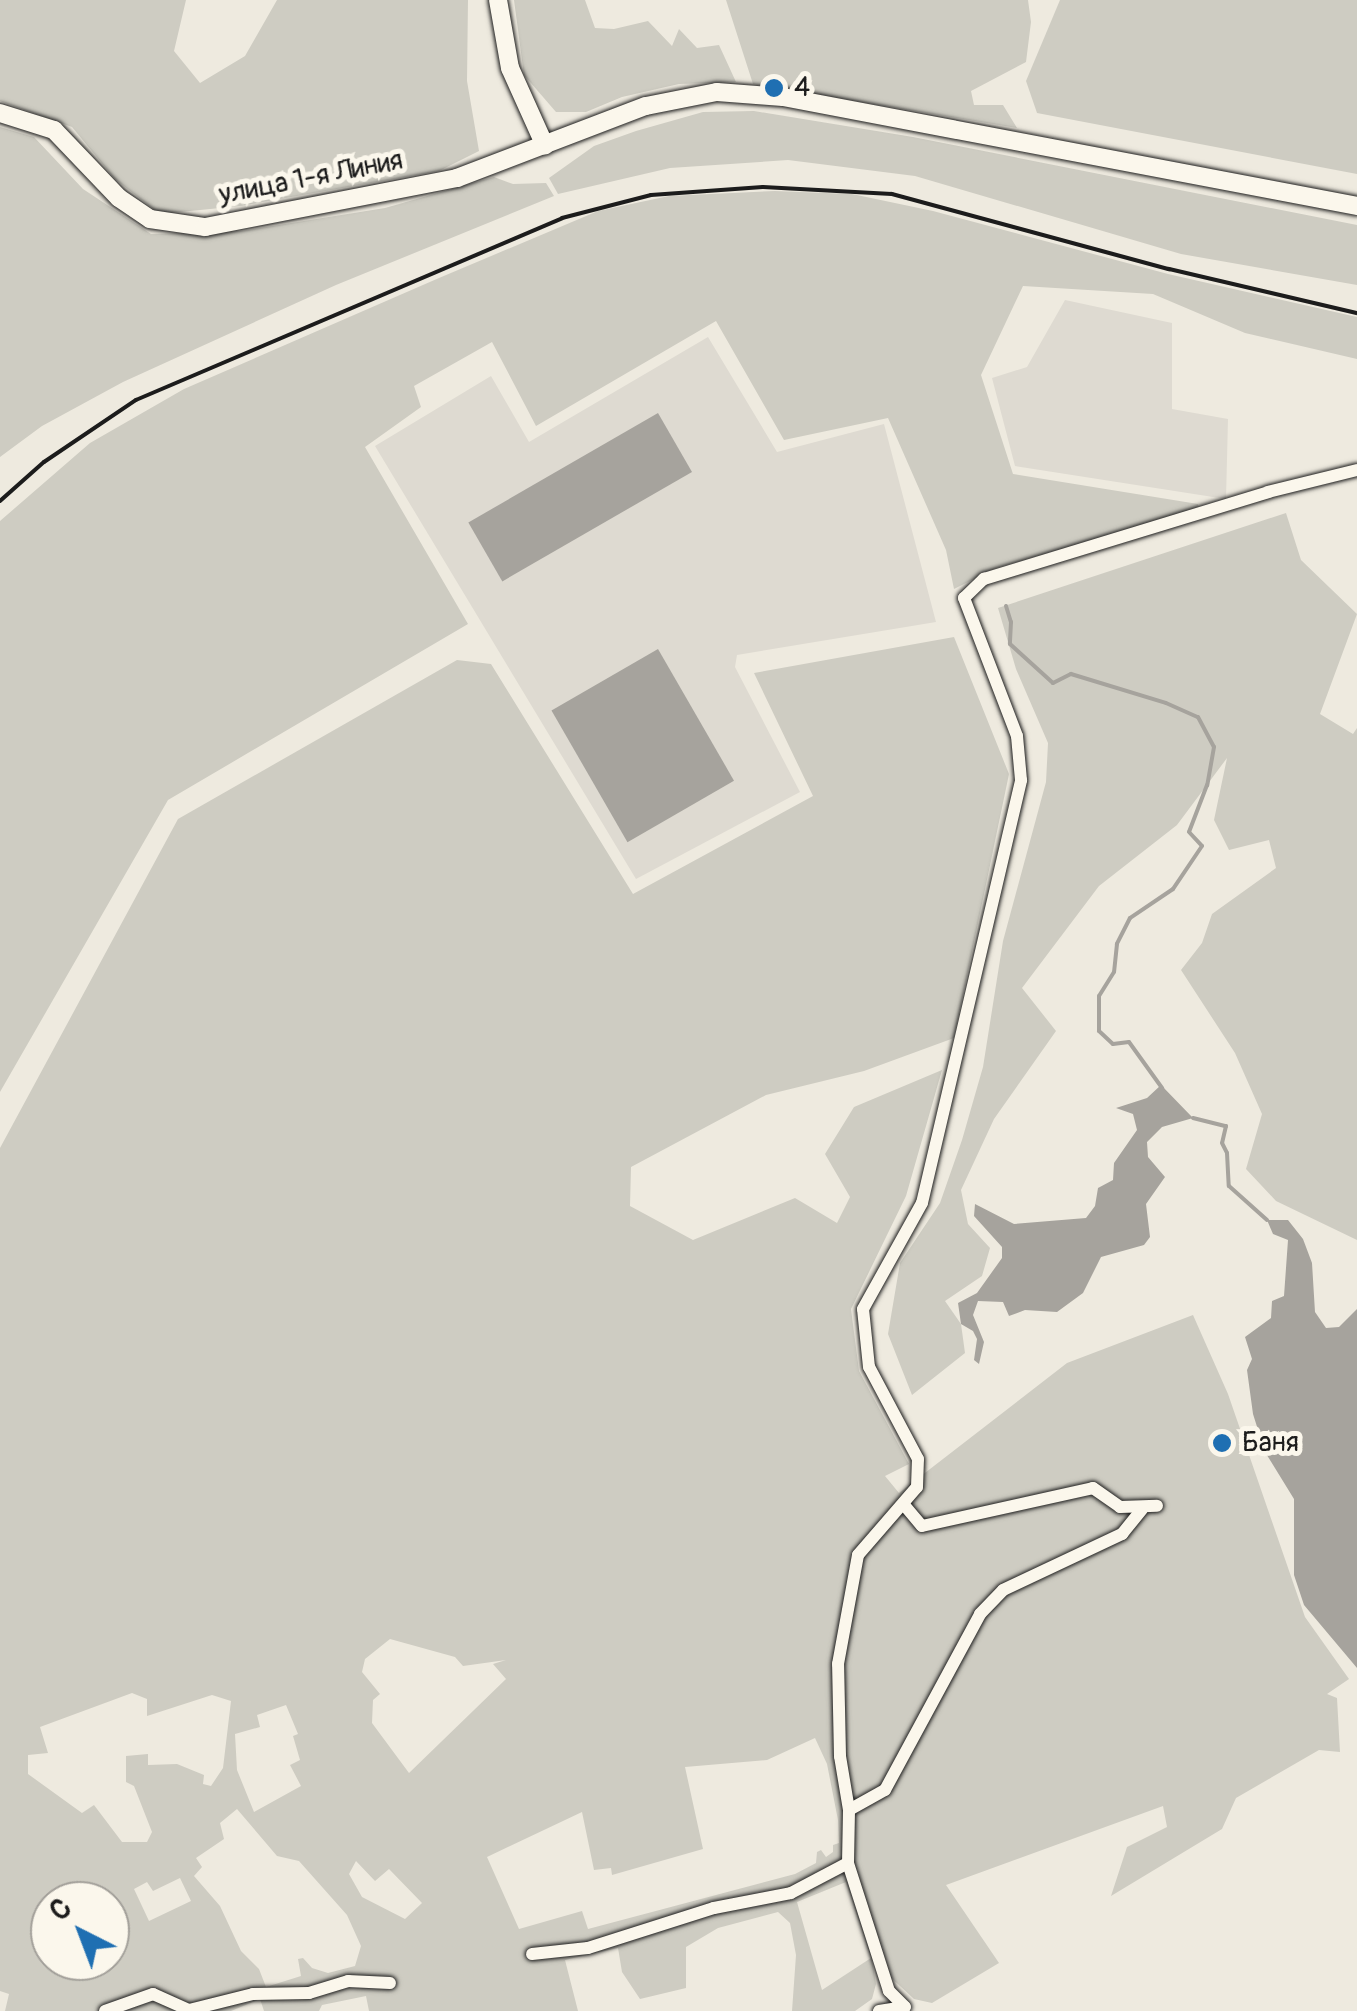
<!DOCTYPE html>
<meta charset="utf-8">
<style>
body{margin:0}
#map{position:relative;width:1357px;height:2011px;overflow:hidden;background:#eeeadf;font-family:Pangolin,sans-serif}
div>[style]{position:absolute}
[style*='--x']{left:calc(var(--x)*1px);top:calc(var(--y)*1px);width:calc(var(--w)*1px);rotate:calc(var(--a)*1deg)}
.built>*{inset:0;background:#dedad1}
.green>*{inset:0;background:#ceccc2}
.water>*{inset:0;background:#a6a39d;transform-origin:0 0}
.stream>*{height:4px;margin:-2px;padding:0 2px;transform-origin:2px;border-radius:2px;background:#a6a39d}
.roads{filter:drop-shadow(0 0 2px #1c1c1c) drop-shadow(0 0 2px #1c1c1c)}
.street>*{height:12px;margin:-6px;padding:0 6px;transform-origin:6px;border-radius:6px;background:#fbf7ec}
.secondary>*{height:18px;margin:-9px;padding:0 9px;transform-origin:9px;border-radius:9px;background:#fbf7ec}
.rail>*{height:4px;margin:-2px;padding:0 2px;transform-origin:2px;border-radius:2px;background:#1c1c1c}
.dots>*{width:28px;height:28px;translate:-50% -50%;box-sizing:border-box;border:5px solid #fbf7ec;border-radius:50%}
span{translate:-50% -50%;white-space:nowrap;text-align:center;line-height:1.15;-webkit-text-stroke:10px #fbf7ec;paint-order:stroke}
.poi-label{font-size:28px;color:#1c1c1c}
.left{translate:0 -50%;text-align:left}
.street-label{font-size:28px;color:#1c1c1c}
.north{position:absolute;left:30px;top:1881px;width:100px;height:100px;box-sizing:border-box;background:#fbf7ec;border:2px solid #a29f99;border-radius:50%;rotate:318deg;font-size:28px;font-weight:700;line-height:40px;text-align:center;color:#1c1c1c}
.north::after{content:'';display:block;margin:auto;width:35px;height:45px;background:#1f6fb2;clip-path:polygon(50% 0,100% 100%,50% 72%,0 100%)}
</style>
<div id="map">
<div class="built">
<i style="clip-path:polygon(1065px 300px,1172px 323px,1172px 409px,1228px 419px,1226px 499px,1015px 466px,992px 378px,1027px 367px)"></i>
<i style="clip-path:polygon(708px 337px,777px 452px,884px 424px,936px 622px,737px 655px,735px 667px,800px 792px,636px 879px,375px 446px,491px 376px,529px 442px)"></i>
</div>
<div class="green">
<i style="clip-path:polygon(0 0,186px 0,174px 51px,200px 83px,245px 56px,277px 0,468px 0,467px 81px,479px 151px,439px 171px,240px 206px,160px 214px,115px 179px,72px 127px,0 101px)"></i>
<i style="clip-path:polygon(514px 0,585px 0,595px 28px,614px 29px,648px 21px,672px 46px,679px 29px,697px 48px,719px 45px,736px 82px,679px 84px,622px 97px,586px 112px,556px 112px,524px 75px)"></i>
<i style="clip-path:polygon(726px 0,1028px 0,1031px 22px,1026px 62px,971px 91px,974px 105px,1003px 105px,1017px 128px,753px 84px)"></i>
<i style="clip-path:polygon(1060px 0,1357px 0,1357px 174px,1037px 113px,1026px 81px)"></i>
<i style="clip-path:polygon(754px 111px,913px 137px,1357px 225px,1357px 285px,1181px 254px,915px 176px,788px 160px,670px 168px,558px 194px,549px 178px,594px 146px,636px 131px,703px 112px)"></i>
<i style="clip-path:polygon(0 127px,34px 137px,83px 189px,151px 234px,242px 231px,385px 208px,494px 177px,513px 184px,546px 183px,554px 196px,336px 285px,123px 382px,42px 426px,0 457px)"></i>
<i style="clip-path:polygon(775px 191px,852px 194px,933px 211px,1168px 274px,1357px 317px,1357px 359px,1245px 333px,1153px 294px,1023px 286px,981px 375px,1013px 474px,1198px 504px,1199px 509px,996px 568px,954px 589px,946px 550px,888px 418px,784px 440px,716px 321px,536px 426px,492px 342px,414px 386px,421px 407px,365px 447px,468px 624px,168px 800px,0 1092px,0 521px,90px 443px,184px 389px,439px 278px,598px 211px,669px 196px)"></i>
<i style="clip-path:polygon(1286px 513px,1301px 560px,1357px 614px,1320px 714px,1353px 734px,1357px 728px,1357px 1240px,1276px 1201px,1246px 1169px,1262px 1114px,1235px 1053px,1181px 970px,1202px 943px,1212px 914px,1276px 868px,1269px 840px,1229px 850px,1214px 820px,1227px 758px,1177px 825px,1099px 886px,1022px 988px,1056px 1031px,994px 1119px,961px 1190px,968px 1224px,990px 1248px,982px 1276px,945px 1301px,961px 1324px,965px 1353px,912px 1395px,888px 1334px,900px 1263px,940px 1203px,962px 1140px,983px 1067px,1003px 941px,1046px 782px,1048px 743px,1016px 669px,998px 608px)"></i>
<i style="clip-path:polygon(evenodd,954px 637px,1009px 774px,954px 1038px,864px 1071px,766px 1095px,631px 1167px,630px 1206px,693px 1240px,795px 1198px,837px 1223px,850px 1197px,825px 1154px,854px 1107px,942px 1070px,906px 1196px,851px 1309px,859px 1371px,909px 1464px,885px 1476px,899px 1493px,1067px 1363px,1193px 1315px,1228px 1394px,1305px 1617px,1349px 1679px,1327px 1694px,1337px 1698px,1340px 1752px,1319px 1750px,1236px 1798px,1222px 1829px,1111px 1896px,1127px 1847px,1167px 1827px,1163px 1806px,946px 1885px,999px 1963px,932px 2003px,914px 1999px,872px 1960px,876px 1984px,872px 1999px,855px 2011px,792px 2011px,796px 1955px,790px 1923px,778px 1912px,718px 1928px,686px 1947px,686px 1988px,640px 1999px,622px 1972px,618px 1948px,565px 1960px,578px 2011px,369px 2011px,366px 1996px,322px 2005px,319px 2011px,264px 2011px,260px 1999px,231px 2011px,5px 2011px,9px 1994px,0 1991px,0 1148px,178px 819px,457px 660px,491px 664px,633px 894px,813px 796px,754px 673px,954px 637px,390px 1639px,455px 1657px,463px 1666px,506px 1660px,493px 1664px,506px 1679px,409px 1773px,372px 1723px,373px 1700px,380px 1694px,362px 1672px,365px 1659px,390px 1639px,954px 637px,132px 1693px,147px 1699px,147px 1716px,212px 1695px,231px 1701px,223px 1768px,211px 1786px,203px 1784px,204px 1775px,177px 1764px,148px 1765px,148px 1754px,126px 1756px,126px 1782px,134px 1786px,152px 1832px,147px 1842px,122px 1842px,94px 1805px,82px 1813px,28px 1774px,28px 1755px,48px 1753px,40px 1727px,132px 1693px,954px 637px,286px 1705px,298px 1734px,293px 1736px,300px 1760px,290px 1765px,301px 1786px,254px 1812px,237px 1770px,235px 1734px,260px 1727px,257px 1715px,286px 1705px,954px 637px,815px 1738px,827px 1764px,838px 1820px,839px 1843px,833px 1845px,833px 1852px,826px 1857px,821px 1850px,817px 1852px,816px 1863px,795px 1874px,588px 1929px,582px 1911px,519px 1929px,487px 1857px,582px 1812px,594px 1870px,611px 1868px,612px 1875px,703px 1849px,685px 1767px,767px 1760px,815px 1738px,954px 637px,237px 1809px,277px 1856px,299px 1861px,347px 1915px,361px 1946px,355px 1966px,328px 1973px,312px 1968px,303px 1958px,298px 1959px,301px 1976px,266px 1987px,259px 1969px,241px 1951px,220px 1906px,194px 1876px,202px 1867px,196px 1858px,224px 1839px,220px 1823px,237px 1809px,954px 637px,356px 1861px,375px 1881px,389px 1869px,422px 1903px,405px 1919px,362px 1897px,349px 1874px,356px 1861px,954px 637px,180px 1878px,191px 1901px,149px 1921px,134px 1889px,147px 1882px,153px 1891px,180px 1878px,954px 637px,846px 1882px,871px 1958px,822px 1990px,797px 1902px,846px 1882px,954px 637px,50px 1901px,110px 1901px,110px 1961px,50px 1961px,50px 1901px)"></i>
</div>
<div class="water">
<i style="left:658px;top:413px;width:68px;height:219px;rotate:60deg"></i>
<i style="left:658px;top:649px;width:152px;height:123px;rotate:60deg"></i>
<i style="clip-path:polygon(1161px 1085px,1193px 1118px,1162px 1127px,1147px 1142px,1148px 1157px,1165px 1177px,1146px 1204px,1150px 1237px,1144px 1245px,1101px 1257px,1083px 1293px,1057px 1312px,1025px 1310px,1009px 1316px,1003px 1302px,978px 1301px,973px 1315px,984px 1342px,979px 1364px,974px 1360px,977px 1339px,973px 1331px,961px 1324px,958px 1303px,977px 1293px,1002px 1258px,1002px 1247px,974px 1216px,975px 1204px,1014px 1224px,1086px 1218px,1095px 1206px,1098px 1188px,1113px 1180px,1114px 1163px,1137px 1130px,1133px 1114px,1116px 1108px,1147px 1098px)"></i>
<i style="clip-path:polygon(1267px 1220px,1288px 1220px,1303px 1239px,1312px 1263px,1315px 1312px,1326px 1328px,1339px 1327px,1357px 1309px,1357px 1668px,1304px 1605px,1294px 1575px,1294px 1499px,1265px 1452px,1253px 1414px,1247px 1370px,1252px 1359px,1245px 1337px,1271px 1318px,1272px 1301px,1284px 1296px,1288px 1240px,1273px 1234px)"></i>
</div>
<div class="stream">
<i style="--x:1006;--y:606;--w:17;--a:73"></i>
<i style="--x:1011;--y:622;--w:22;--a:93"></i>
<i style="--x:1010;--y:644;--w:58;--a:42.2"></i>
<i style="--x:1053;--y:683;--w:20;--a:-27"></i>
<i style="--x:1071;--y:674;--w:99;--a:17"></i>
<i style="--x:1166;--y:703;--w:35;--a:24"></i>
<i style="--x:1198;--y:717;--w:34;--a:62"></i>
<i style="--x:1214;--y:747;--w:39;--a:100"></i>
<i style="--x:1207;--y:785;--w:50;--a:111"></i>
<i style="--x:1189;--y:832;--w:19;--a:47"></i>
<i style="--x:1202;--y:846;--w:52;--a:124"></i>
<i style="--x:1173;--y:889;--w:52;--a:146"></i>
<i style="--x:1130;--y:918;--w:29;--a:117"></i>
<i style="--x:1117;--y:944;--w:28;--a:96"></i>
<i style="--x:1114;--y:972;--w:28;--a:122"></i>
<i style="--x:1099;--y:996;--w:35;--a:90"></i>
<i style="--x:1099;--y:1031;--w:19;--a:43"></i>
<i style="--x:1113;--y:1044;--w:16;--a:-7"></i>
<i style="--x:1129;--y:1042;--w:57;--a:54.3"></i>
<i style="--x:1193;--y:1118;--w:34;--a:14"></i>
<i style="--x:1226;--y:1126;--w:17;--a:103"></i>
<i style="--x:1222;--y:1143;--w:11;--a:63"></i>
<i style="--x:1227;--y:1153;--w:33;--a:87"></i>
<i style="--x:1229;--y:1186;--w:51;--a:41.8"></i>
</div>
<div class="roads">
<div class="street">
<i style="--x:905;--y:1506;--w:26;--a:50"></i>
<i style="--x:922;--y:1526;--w:175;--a:-12.5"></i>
<i style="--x:1093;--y:1488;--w:33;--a:35"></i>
<i style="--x:1120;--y:1507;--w:37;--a:-2"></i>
<i style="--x:849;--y:1810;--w:41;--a:-29.1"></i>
<i style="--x:885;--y:1790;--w:200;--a:-61.6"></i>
<i style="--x:980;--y:1614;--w:33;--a:-46"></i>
<i style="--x:1003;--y:1590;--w:132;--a:-25.2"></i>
<i style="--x:1122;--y:1534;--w:32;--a:-51"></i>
<i style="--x:532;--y:1954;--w:56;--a:-6.1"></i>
<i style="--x:588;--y:1948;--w:132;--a:-17.6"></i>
<i style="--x:714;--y:1908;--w:78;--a:-11"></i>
<i style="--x:791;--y:1893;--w:64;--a:-27.8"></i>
<i style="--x:905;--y:2007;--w:23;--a:-135"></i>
<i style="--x:889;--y:1991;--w:134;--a:-107.8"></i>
<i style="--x:848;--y:1863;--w:53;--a:-88.9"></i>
<i style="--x:849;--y:1810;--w:55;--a:-99.5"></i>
<i style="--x:840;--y:1756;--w:92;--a:-91.2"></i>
<i style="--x:838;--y:1664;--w:111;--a:-79.6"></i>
<i style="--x:858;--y:1555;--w:90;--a:-49.1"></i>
<i style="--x:917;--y:1487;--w:28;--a:-88"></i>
<i style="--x:918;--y:1459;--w:104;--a:-118"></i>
<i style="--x:869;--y:1367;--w:58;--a:-95.9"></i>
<i style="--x:863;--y:1309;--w:121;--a:-60.9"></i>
<i style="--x:922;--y:1203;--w:434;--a:-76.8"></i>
<i style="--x:1021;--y:780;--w:44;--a:-95.2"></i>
<i style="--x:1017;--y:736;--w:148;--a:-111"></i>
<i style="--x:964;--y:598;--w:28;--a:-44"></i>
<i style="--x:984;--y:579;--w:297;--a:-17"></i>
<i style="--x:1268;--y:492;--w:92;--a:-13.9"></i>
<i style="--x:105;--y:2011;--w:51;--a:-19.5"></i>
<i style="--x:153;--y:1994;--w:39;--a:24"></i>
<i style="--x:189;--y:2010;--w:66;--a:-14"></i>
<i style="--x:253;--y:1994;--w:56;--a:-1"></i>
<i style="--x:309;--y:1993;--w:41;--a:-17.1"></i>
<i style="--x:348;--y:1981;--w:42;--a:2.7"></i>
<i style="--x:879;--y:2011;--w:26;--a:-9"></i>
</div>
<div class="secondary">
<i style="--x:498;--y:0;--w:69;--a:80"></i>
<i style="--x:510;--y:68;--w:85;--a:65.8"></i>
<i style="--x:0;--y:113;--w:57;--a:17.5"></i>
<i style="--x:54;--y:130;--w:94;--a:46.3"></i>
<i style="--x:119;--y:198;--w:37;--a:34"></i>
<i style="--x:150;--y:219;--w:56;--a:8.3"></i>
<i style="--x:205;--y:227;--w:257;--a:-11"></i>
<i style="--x:457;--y:178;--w:202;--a:-20.9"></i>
<i style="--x:646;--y:106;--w:72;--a:-11.2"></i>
<i style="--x:717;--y:92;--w:66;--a:4.3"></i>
<i style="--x:783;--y:97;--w:584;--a:10.75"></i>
</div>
</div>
<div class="rail">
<i style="--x:0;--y:501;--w:59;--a:-41.6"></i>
<i style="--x:44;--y:462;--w:111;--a:-34"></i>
<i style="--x:136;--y:400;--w:463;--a:-23.1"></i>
<i style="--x:562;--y:218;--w:92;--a:-14.5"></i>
<i style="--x:651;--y:195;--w:112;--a:-4.1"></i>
<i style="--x:763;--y:187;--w:129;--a:3.1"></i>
<i style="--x:892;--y:194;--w:287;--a:15.2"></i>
<i style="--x:1169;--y:269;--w:193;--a:13.2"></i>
</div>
<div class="dots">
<i style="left:774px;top:88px;background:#1f6fb2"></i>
<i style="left:1222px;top:1443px;background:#1f6fb2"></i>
</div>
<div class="poi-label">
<span class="left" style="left:794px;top:88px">4</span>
<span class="left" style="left:1242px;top:1443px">Баня</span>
</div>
<div class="street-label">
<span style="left:311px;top:178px;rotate:-11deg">улица 1-я Линия</span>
</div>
<div class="north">С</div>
</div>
